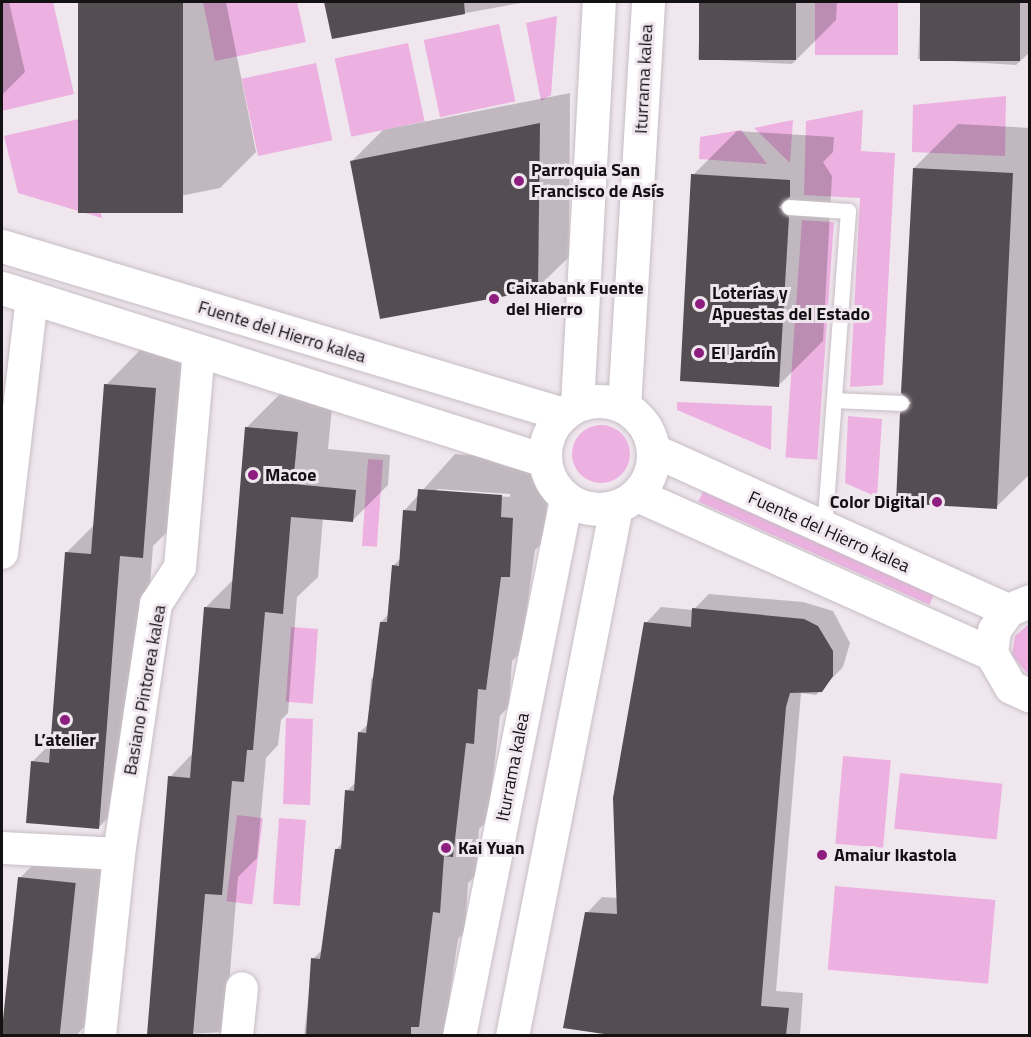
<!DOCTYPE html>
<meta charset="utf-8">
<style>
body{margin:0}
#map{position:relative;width:1031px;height:1037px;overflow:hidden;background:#f0e7ee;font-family:"Titillium Web",sans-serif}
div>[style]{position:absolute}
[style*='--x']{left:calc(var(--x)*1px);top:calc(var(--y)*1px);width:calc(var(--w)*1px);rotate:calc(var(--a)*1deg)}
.green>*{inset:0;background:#ecb1e0;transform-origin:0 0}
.round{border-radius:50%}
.shadow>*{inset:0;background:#0003}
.building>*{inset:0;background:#544d52;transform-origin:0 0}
.roads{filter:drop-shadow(0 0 2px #c7bec5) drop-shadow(0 0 2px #c7bec5)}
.service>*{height:15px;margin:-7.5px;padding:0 7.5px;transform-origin:7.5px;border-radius:7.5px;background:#fff}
.minor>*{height:32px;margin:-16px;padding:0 16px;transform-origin:16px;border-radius:16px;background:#fff}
.tertiary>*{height:33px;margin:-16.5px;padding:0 16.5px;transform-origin:16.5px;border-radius:16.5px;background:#fff}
.secondary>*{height:33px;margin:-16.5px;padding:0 16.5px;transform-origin:16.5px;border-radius:16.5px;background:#fff}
.secondary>.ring{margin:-16.5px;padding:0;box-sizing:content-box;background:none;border:33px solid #fff;border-radius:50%}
.dots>*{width:16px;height:16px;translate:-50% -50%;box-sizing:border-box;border:3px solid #f0e7ee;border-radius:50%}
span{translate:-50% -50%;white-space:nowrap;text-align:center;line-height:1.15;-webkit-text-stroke:6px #f0e7ee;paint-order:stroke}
.street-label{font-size:18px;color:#141113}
.poi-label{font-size:18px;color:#141113;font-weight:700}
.left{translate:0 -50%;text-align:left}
.right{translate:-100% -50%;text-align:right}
.frame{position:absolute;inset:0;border:3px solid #141113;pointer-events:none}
</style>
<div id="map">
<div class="green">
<i style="clip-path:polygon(2px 2px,53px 2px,74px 94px,2px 111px)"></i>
<i style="clip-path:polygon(203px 2px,297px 2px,306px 42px,215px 61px)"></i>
<i style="left:815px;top:2px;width:83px;height:53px"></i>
<i style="clip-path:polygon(557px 16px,551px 95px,541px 101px,526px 23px)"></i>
<i style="left:499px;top:24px;width:79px;height:77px;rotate:78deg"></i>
<i style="left:408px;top:43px;width:80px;height:75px;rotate:78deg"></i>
<i style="left:316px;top:63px;width:79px;height:76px;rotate:78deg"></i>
<i style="clip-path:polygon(1006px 96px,1005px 156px,912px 152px,913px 105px)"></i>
<i style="clip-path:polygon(863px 110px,861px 151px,895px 153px,883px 385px,850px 387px,860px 198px,804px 195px,806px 121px)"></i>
<i style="clip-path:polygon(79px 119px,102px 218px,18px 193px,4px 136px)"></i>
<i style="clip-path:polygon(793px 120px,790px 163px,754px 128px)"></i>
<i style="clip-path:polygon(741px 130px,767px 164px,699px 159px,700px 137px)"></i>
<i style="left:802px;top:220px;width:32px;height:238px;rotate:4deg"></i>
<i style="clip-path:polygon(677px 402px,772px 406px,771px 450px,677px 410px)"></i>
<i style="clip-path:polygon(848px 416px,882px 419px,877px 497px,845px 483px)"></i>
<i class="round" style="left:572px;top:425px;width:58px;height:58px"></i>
<i style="left:368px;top:459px;width:15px;height:87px;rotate:4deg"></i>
<i style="left:704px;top:489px;width:253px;height:14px;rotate:24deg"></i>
<i style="clip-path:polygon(1029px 624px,1029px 676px,1012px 655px,1015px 636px)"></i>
<i style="left:291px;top:627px;width:27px;height:75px;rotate:4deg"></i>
<i style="left:286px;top:718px;width:27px;height:86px;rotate:2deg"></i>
<i style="left:843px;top:756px;width:48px;height:88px;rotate:5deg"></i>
<i style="left:900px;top:773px;width:103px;height:56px;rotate:6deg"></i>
<i style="left:237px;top:815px;width:26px;height:87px;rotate:7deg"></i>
<i style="left:279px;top:818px;width:27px;height:86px;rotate:4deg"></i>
<i style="left:835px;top:886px;width:161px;height:84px;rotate:5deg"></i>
</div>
<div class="shadow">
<i style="clip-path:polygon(2px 2px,9px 2px,25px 72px,2px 95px)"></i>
<i style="clip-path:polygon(79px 2px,226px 2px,256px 152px,220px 188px,120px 208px)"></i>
<i style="clip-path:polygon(326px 2px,526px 2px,333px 37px)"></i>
<i style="clip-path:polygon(701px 2px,837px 2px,836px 20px,792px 64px,698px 59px)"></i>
<i style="clip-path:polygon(921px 2px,1030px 2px,1030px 52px,1016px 65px,918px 59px)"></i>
<i style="clip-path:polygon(570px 93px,569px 257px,537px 288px,352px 161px,383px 130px)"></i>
<i style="clip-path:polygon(958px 124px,1030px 128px,1030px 474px,996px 507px,913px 403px,914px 168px)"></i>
<i style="clip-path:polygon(737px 131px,834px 137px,833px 152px,823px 162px,832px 176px,823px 341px,779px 385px,693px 175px)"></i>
<i style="clip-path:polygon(141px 349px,191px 353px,178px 521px,153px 546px,134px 792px,99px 827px,32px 762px,52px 742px,67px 552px,95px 524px,106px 385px)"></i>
<i style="clip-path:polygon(282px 392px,333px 397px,328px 449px,390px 455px,388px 485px,353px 520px,323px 518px,318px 577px,297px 597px,288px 713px,281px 720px,278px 745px,266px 758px,257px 858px,238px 877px,225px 1032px,149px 1036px,170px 777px,193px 753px,205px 608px,234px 579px,246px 428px)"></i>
<i style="clip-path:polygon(evenodd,455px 454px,537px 460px,536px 482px,548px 483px,545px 540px,535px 550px,521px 652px,512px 661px,509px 706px,500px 716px,488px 820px,479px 829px,476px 875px,468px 883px,465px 932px,458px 939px,444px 1036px,304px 1036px,313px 959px,323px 949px,336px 850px,343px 842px,347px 791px,356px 782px,359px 733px,368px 724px,371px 679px,378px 672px,381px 622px,389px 614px,393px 566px,401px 558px,404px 511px,455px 454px,437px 489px,510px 494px,510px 497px,437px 492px,437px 489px)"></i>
<i style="clip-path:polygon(709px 594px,803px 602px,833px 611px,850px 643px,843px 667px,816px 695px,801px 693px,776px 991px,803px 993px,800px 1036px,613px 1036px,587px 913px,602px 897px,618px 898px,646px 623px,661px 607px,693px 610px)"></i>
<i style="clip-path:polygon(55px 842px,111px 847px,96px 1013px,76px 1036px,2px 1036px,20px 878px)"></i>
</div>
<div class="building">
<i style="left:78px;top:2px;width:105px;height:211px"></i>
<i style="clip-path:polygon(324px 2px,464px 2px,465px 14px,332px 39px)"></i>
<i style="left:699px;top:2px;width:97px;height:58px"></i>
<i style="left:920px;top:2px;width:100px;height:59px"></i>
<i style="clip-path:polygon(540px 123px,538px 290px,380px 319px,350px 161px)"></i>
<i style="clip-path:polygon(913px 168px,1013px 173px,997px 509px,896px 503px,900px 413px,911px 403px,901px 393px)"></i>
<i style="clip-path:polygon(691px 174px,790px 180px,790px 197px,779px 207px,789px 217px,779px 387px,680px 381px)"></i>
<i style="clip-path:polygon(104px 384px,156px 388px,143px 558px,120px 556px,99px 829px,26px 823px,31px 761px,49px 763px,65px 552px,91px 554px)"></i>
<i style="clip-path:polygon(245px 427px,298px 432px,293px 484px,356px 490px,353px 522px,291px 517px,283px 614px,265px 612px,253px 750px,247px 750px,244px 782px,232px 781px,222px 895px,205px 894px,193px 1035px,147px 1035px,168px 776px,190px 778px,204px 607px,230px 609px)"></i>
<i style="clip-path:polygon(418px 489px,502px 495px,501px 517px,513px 518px,510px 577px,501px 577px,486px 690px,478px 689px,474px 744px,466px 743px,453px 857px,444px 856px,440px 913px,433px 912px,419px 1027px,411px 1027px,411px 1035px,306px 1035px,311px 958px,320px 959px,335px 849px,341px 849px,345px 790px,354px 791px,358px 732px,366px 733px,380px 622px,387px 622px,392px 565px,399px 566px,403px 510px,416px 511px)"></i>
<i style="clip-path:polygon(692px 608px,804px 619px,818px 626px,833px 651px,833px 676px,822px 692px,790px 693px,786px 707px,761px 1006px,789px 1008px,786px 1035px,611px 1035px,563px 1028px,585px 912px,617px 914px,613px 798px,644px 622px,691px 627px)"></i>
<i style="left:18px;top:877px;width:58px;height:159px;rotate:6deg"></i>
</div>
<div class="roads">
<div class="service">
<i style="--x:789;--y:207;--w:59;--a:3.9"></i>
<i style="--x:848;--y:211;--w:319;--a:94.3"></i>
<i style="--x:835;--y:400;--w:66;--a:2.6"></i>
</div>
<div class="minor">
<i style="--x:2;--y:553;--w:257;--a:-83.3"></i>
<i style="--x:2;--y:848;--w:117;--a:2.9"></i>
<i style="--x:100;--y:1036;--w:183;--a:-84"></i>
<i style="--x:119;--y:854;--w:253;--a:-81.6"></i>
<i style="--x:156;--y:604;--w:44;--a:-57"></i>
<i style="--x:180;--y:567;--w:217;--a:-85"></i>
<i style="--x:237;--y:1036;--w:48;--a:-84.1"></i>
</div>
<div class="tertiary">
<i style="--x:577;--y:405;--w:404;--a:-86.9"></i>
<i style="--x:624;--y:407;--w:406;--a:-86.6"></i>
<i style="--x:459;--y:1036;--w:548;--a:-78.73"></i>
<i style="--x:512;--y:1036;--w:539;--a:-78.88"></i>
</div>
<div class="secondary">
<i style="--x:2;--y:246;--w:586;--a:16.67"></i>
<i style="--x:2;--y:288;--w:569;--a:17.61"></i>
<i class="ring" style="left:545px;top:401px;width:75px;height:75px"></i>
<i style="--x:653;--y:450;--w:389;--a:24.3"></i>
<i style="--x:637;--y:495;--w:388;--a:24.1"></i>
<i style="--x:1030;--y:601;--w:24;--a:158"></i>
<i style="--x:1008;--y:610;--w:24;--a:125"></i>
<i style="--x:994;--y:630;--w:23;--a:97"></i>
<i style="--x:991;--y:653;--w:39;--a:60"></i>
<i style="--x:1011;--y:687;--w:21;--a:25"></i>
</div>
</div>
<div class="dots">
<i style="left:519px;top:181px;background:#8d1d7f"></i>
<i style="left:494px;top:299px;background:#8d1d7f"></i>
<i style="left:700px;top:304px;background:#8d1d7f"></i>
<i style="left:699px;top:353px;background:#8d1d7f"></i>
<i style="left:253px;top:475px;background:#8d1d7f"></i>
<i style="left:937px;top:502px;background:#8d1d7f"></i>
<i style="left:65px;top:720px;background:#8d1d7f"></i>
<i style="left:446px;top:848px;background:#8d1d7f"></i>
<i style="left:822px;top:855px;background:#8d1d7f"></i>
</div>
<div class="street-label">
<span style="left:644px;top:79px;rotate:-87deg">Iturrama kalea</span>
<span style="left:282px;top:332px;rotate:17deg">Fuente del Hierro kalea</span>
<span style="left:829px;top:532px;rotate:24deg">Fuente del Hierro kalea</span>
<span style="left:145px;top:690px;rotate:-80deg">Basiano Pintorea kalea</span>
<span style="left:513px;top:767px;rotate:-79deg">Iturrama kalea</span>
</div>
<div class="poi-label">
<span class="left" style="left:531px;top:181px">Parroquia San<br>Francisco de Asís</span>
<span class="left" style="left:506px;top:299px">Caixabank Fuente<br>del Hierro</span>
<span class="left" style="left:712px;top:304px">Loterías y<br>Apuestas del Estado</span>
<span class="left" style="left:711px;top:353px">El Jardín</span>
<span class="left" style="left:265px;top:475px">Macoe</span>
<span class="right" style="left:925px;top:502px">Color Digital</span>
<span style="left:65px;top:740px">L’atelier</span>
<span class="left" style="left:458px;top:848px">Kai Yuan</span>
<span class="left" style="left:834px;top:855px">Amaiur Ikastola</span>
</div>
<div class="frame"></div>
</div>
